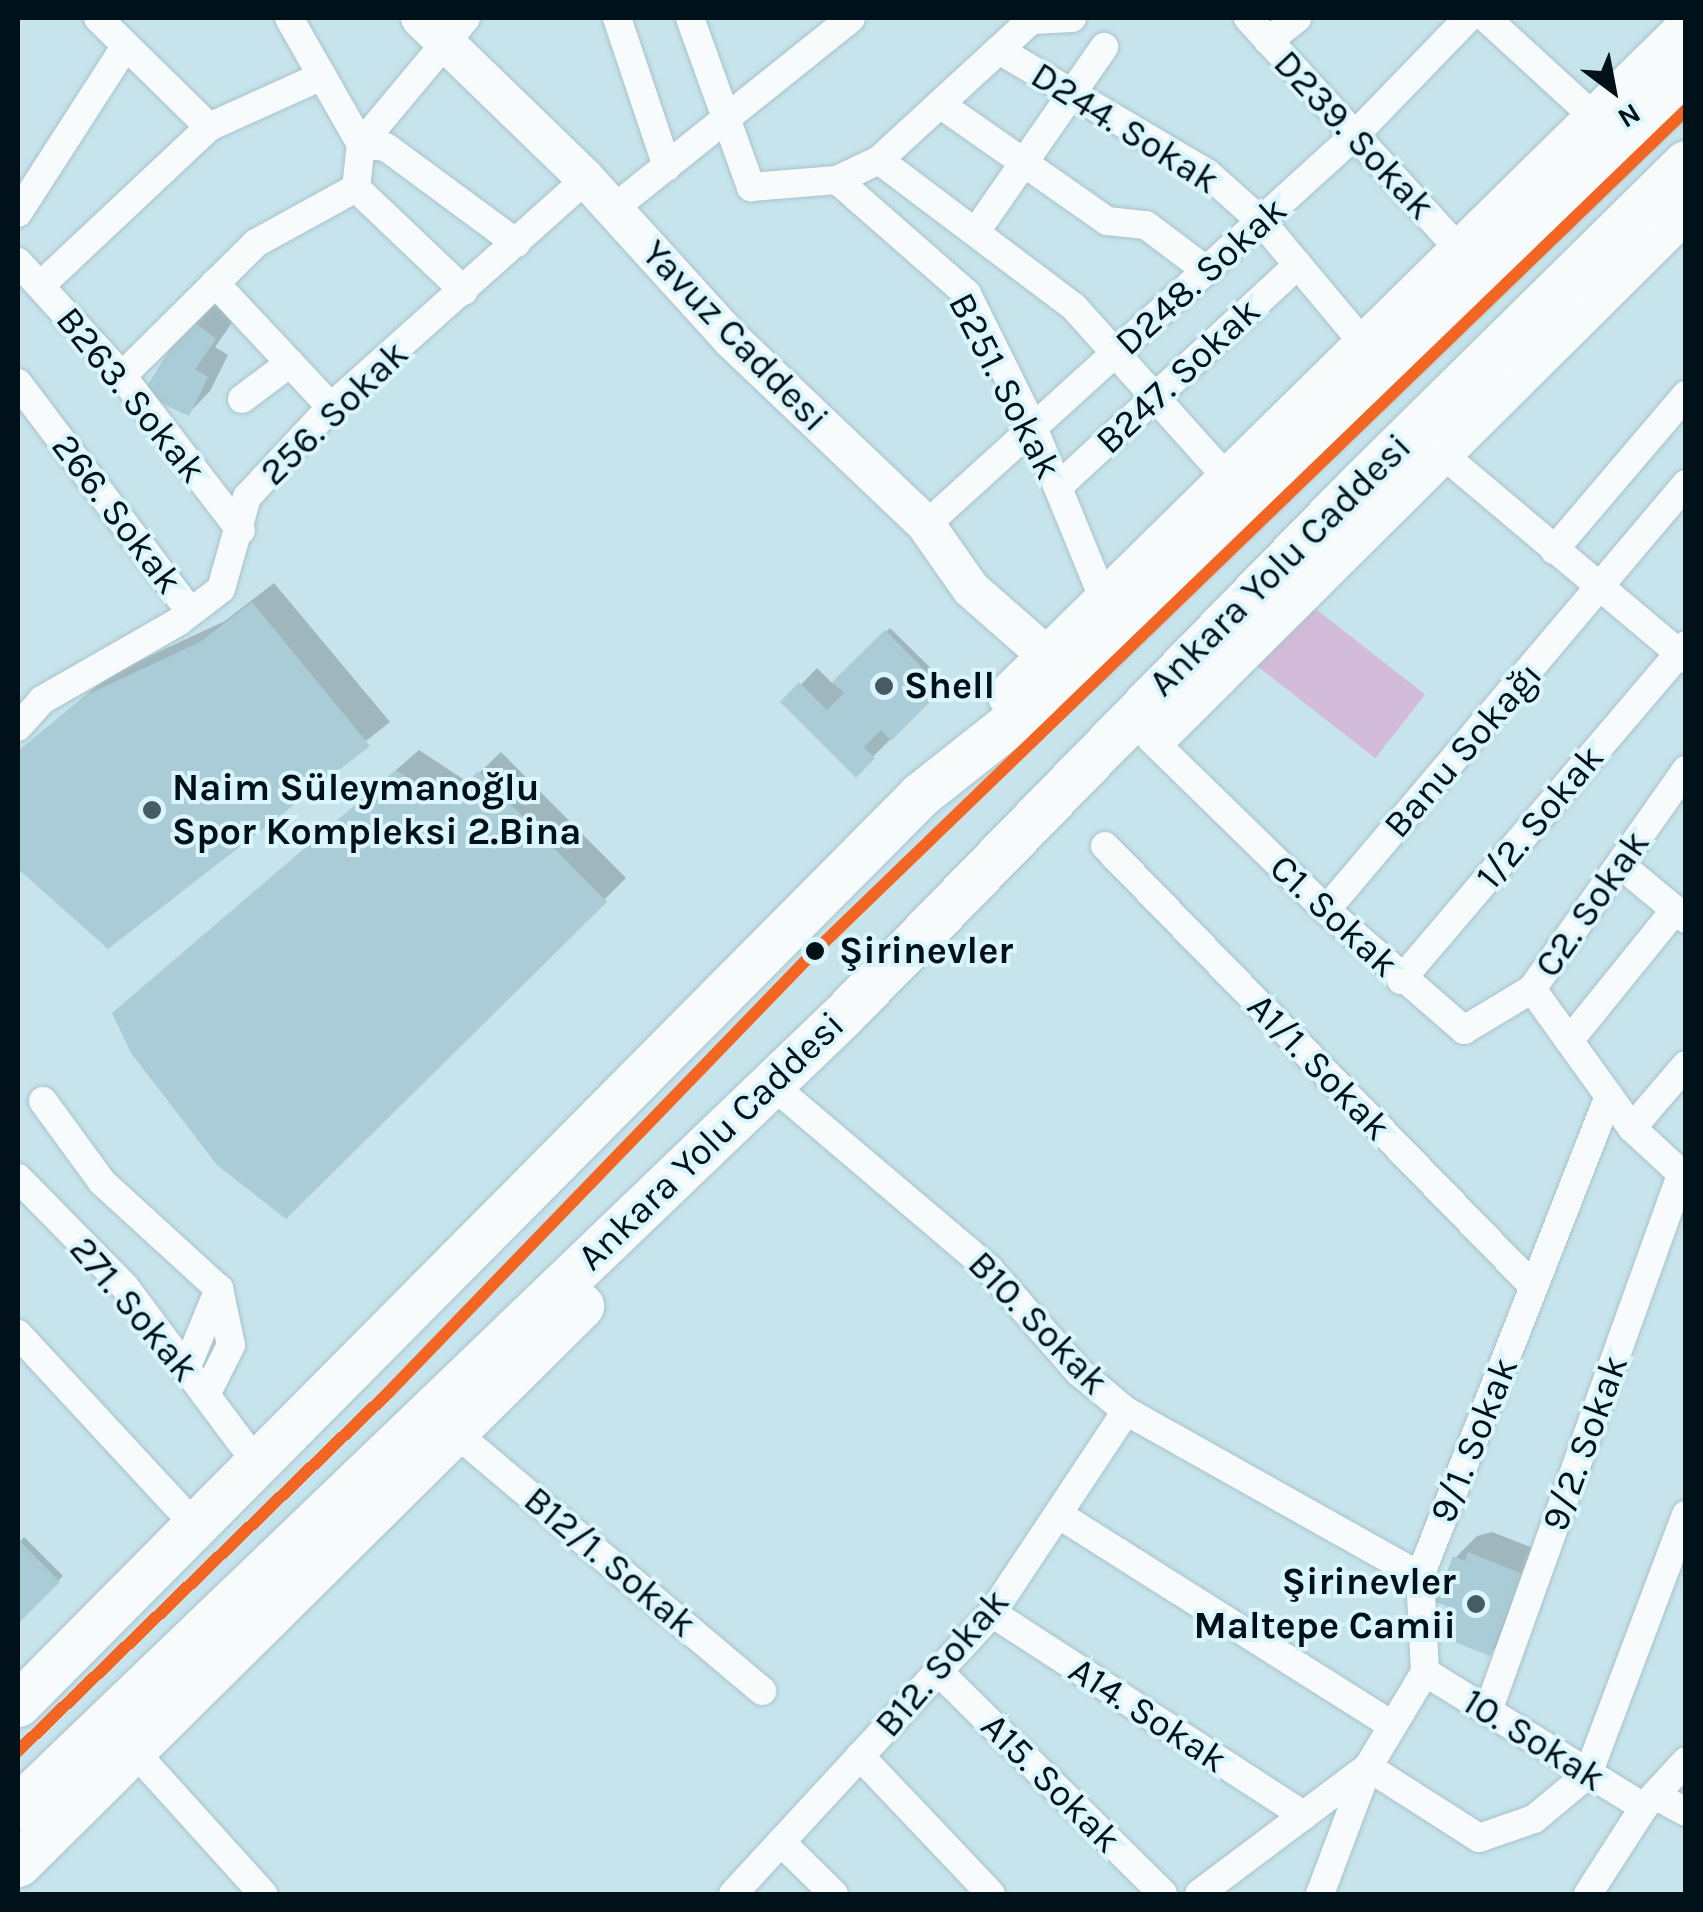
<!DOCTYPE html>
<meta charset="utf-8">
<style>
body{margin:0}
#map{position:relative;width:1703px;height:1912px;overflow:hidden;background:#c7e4ed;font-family:Karla,sans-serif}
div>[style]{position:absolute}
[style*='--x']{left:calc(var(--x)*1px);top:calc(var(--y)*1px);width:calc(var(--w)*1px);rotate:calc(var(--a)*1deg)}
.green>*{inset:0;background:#d3bcd9;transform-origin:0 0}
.shadow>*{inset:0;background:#0003}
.building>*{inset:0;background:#a9ccd6}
.roads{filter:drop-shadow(0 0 2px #a9c2ca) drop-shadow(0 0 2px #a9c2ca)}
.minor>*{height:28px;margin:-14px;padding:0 14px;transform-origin:14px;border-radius:14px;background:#f7fbfc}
.secondary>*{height:38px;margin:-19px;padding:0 19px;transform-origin:19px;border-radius:19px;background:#f7fbfc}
.trunk>*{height:45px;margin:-22.5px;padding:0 22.5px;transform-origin:22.5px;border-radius:22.5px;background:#f7fbfc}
.metro-1>*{height:12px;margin:-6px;padding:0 6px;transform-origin:6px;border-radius:6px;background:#f26522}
.dots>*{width:28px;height:28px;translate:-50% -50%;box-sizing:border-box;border:5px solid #dbf5fd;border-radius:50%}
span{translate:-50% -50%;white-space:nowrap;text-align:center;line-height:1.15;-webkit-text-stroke:8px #dbf5fd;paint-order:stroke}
.street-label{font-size:38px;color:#001119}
.poi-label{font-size:38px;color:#001119;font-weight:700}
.left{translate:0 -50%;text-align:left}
.right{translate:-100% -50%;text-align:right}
.stop-label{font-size:38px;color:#001119;font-weight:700}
.frame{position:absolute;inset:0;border:20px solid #001119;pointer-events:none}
.north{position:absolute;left:1563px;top:40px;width:100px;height:100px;-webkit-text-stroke:8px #dbf5fd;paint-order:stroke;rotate:148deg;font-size:28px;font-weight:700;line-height:40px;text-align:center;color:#001119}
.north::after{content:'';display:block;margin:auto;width:35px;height:45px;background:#001119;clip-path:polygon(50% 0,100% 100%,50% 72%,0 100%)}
</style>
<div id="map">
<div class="green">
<i style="left:1303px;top:599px;width:155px;height:81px;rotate:38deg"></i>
</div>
<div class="shadow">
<i style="clip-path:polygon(212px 298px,236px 317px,215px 347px,228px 355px,210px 391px,189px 413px,146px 392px)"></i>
<i style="clip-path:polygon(274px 583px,390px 722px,108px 945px,18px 866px,18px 752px,111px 674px,225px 621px)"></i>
<i style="clip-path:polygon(890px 628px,946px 683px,856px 774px,784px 702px,817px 668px,833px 684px)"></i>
<i style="clip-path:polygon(419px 750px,469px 783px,501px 752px,626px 878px,286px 1215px,115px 1014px)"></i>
<i style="clip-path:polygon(1492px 1532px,1543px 1552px,1511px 1632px,1489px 1654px,1449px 1605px,1455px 1558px,1477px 1536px)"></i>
<i style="clip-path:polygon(24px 1537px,63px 1576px,18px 1620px,18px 1544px)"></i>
</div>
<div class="building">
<i style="clip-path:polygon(189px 318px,216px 339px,195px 369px,208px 377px,189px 416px,142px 394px)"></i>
<i style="clip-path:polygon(252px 602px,370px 746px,108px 949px,18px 869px,18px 751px,86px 695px,200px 642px)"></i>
<i style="clip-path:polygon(885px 630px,943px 689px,891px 741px,881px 730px,864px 747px,875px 758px,856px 778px,780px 702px,799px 682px,827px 710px,844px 693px,832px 682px)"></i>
<i style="clip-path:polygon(396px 770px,446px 803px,478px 771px,607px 902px,286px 1219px,217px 1165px,131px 1053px,112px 1013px)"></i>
<i style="clip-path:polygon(18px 1539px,60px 1582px,18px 1624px)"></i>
<i style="clip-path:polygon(1468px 1552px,1523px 1574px,1490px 1656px,1434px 1634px,1446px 1606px,1435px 1602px,1453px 1556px,1465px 1561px)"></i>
</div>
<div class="roads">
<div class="minor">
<i style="--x:98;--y:18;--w:156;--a:44.5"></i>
<i style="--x:289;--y:18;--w:145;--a:60.3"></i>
<i style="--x:361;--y:144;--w:44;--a:96.5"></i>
<i style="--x:356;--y:188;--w:149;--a:43.6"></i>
<i style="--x:617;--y:18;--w:157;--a:71.4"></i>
<i style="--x:690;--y:18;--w:180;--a:70.2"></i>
<i style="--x:751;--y:187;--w:86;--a:-4.7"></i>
<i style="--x:837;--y:180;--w:173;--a:41.2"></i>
<i style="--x:967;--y:294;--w:148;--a:63.6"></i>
<i style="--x:1033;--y:427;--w:187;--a:67.7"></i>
<i style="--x:1248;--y:18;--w:316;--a:47.6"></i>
<i style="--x:1486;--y:18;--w:148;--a:42.5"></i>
<i style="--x:1031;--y:20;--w:41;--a:-2.8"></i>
<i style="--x:1268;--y:41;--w:37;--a:-38"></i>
<i style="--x:999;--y:50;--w:242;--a:30.6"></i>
<i style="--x:1207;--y:173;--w:74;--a:41.7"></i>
<i style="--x:1262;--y:222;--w:160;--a:50.1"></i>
<i style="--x:940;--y:104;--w:204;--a:35"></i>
<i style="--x:1107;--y:221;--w:39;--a:6"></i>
<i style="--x:1146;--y:225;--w:76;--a:37"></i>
<i style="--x:361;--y:144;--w:25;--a:7"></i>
<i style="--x:386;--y:147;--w:162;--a:36.4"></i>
<i style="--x:361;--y:144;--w:164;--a:-50.2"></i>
<i style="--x:879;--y:160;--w:244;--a:37"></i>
<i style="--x:1074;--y:307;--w:234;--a:48.1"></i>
<i style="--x:837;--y:180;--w:47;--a:-25.5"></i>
<i style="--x:879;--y:160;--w:207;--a:-42.6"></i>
<i style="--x:613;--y:209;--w:305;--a:-38.7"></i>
<i style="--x:18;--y:213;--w:197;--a:-57.2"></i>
<i style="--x:977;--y:230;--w:223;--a:-55.2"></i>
<i style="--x:18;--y:262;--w:154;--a:47.6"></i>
<i style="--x:122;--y:376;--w:195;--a:52.5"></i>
<i style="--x:215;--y:283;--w:170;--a:46.9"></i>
<i style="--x:41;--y:285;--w:231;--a:-43.2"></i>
<i style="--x:209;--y:127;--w:124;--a:-24.3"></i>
<i style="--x:122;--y:376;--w:189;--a:-44.8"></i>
<i style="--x:256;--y:243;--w:114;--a:-28.8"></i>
<i style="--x:18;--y:383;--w:286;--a:53"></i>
<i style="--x:242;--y:399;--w:60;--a:-36.9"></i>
<i style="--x:1440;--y:452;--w:322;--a:40.1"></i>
<i style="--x:1058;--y:487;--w:327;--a:-42.8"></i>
<i style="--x:926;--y:525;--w:580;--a:-42.27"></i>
<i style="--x:1355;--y:135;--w:163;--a:-46"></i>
<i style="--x:1554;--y:550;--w:204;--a:-49.6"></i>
<i style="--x:18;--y:727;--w:36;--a:-48"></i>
<i style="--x:42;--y:700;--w:157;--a:-29.8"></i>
<i style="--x:178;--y:622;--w:54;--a:-37.5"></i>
<i style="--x:221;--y:589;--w:96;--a:-74.2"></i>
<i style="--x:247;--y:497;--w:123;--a:-47"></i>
<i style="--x:331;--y:407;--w:342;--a:-41.8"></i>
<i style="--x:1151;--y:739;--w:245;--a:44.3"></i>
<i style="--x:1326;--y:910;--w:183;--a:41"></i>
<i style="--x:1464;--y:1030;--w:79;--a:-31.1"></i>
<i style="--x:1532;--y:989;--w:268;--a:-54.9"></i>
<i style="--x:1105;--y:846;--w:615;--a:45.79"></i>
<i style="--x:1621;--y:865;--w:85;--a:39.7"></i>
<i style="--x:1326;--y:910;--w:558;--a:-49.8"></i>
<i style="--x:1401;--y:980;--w:440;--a:-49.6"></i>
<i style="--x:1532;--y:989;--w:171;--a:54.3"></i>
<i style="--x:1632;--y:1128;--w:74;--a:42.8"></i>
<i style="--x:1569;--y:1041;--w:169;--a:-51"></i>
<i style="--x:784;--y:1095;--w:269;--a:40.3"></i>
<i style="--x:989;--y:1269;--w:137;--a:48.9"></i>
<i style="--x:1079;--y:1372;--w:61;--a:39.7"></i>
<i style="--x:1126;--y:1411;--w:337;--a:29.3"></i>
<i style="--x:43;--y:1101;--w:100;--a:53.9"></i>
<i style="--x:102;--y:1182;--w:159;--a:42.4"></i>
<i style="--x:219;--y:1289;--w:57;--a:77.9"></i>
<i style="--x:231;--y:1345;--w:56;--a:116.6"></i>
<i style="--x:1632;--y:1128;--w:83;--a:-49.4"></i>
<i style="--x:18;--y:1178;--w:153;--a:45.5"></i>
<i style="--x:125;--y:1287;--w:197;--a:53.2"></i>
<i style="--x:18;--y:1334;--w:237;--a:47.2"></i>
<i style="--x:186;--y:1369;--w:87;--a:-67.6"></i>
<i style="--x:457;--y:1434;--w:399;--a:40.1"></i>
<i style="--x:1061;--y:1516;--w:391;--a:32.3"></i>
<i style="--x:992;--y:1613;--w:372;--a:33"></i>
<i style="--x:939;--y:1672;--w:315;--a:44.7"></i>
<i style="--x:1425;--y:1672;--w:257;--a:31.7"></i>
<i style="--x:1488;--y:1711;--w:570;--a:-70.2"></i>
<i style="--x:134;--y:1751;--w:193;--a:47.9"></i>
<i style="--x:860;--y:1756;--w:190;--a:46.5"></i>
<i style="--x:1655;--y:1795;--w:35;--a:29"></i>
<i style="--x:781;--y:1842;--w:74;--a:44.5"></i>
<i style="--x:733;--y:1894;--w:382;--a:-47.3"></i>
<i style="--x:992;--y:1613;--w:242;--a:-56.4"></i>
<i style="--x:1199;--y:1894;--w:211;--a:-36.9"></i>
<i style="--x:1368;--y:1767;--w:132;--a:32.6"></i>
<i style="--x:1479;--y:1838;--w:58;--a:-19.1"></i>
<i style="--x:1534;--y:1819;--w:70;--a:-39.8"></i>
<i style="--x:1588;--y:1774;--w:277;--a:-69.3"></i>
<i style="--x:1320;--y:1894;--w:136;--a:-69.3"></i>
<i style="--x:1368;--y:1767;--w:111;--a:-59"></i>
<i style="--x:1425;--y:1672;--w:96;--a:-93"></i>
<i style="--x:1420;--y:1576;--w:516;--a:-68.51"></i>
<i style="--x:1588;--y:1894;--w:103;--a:-57.2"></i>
<i style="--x:1644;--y:1807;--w:62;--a:-47.6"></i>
</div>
<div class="secondary">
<i style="--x:420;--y:18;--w:231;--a:44.1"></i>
<i style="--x:586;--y:179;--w:216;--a:47.8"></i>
<i style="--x:731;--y:339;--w:269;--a:43.6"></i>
<i style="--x:926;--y:525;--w:78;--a:54.9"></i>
<i style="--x:971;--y:589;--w:100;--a:41.3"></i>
</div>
<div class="trunk">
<i style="--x:1010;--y:695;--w:948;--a:-44.53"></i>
<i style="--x:1161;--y:729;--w:740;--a:-44.84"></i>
<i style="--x:18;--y:1704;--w:1281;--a:-45.22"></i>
<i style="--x:920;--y:795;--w:208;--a:-38.4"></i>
<i style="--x:1083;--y:666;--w:838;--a:-43.98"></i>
<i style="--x:18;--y:1807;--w:1144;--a:-43.83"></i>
<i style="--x:843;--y:1015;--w:738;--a:-45.77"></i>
<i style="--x:1358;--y:486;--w:460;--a:-44.6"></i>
<i style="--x:18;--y:1864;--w:793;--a:-44.74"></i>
</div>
</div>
<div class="metro-1">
<i style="--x:18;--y:1751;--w:515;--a:-44.06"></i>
<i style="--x:388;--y:1393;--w:607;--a:-46"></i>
<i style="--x:810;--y:956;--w:1218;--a:-44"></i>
</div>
<div class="dots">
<i style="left:884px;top:686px;background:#465b63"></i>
<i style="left:152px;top:810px;background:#465b63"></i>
<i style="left:815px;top:951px;background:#001119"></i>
<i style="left:1476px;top:1604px;background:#465b63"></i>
</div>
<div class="street-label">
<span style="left:1125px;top:128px;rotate:32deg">D244. Sokak</span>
<span style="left:1354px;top:135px;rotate:47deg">D239. Sokak</span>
<span style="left:1201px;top:276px;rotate:-42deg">D248. Sokak</span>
<span style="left:735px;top:336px;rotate:46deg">Yavuz Caddesi</span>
<span style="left:1178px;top:376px;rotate:-43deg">B247. Sokak</span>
<span style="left:1005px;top:386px;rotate:63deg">B251. Sokak</span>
<span style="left:131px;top:395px;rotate:51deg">B263. Sokak</span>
<span style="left:334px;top:413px;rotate:-44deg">256. Sokak</span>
<span style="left:117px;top:514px;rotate:53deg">266. Sokak</span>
<span style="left:1280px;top:565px;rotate:-45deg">Ankara Yolu Caddesi</span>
<span style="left:1463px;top:750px;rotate:-49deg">Banu Sokağı</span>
<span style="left:1540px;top:817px;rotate:-50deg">1/2. Sokak</span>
<span style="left:1592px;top:904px;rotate:-55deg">C2. Sokak</span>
<span style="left:1334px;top:916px;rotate:43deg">C1. Sokak</span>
<span style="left:1319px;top:1067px;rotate:46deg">A1/1. Sokak</span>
<span style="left:711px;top:1141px;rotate:-44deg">Ankara Yolu Caddesi</span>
<span style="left:134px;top:1309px;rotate:50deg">271. Sokak</span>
<span style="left:1038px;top:1323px;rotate:46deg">B10. Sokak</span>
<span style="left:1474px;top:1440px;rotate:-68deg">9/1. Sokak</span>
<span style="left:1585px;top:1443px;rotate:-70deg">9/2. Sokak</span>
<span style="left:610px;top:1562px;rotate:40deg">B12/1. Sokak</span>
<span style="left:942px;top:1663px;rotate:-49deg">B12. Sokak</span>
<span style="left:1148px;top:1715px;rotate:33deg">A14. Sokak</span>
<span style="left:1534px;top:1740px;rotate:32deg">10. Sokak</span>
<span style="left:1051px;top:1783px;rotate:45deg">A15. Sokak</span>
</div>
<div class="poi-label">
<span class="left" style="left:904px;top:686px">Shell</span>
<span class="left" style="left:172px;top:810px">Naim Süleymanoğlu<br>Spor Kompleksi 2.Bina</span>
<span class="right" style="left:1456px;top:1604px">Şirinevler<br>Maltepe Camii</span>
</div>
<div class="stop-label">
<span class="left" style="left:839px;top:951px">Şirinevler</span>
</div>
<div class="frame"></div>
<div class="north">N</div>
</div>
